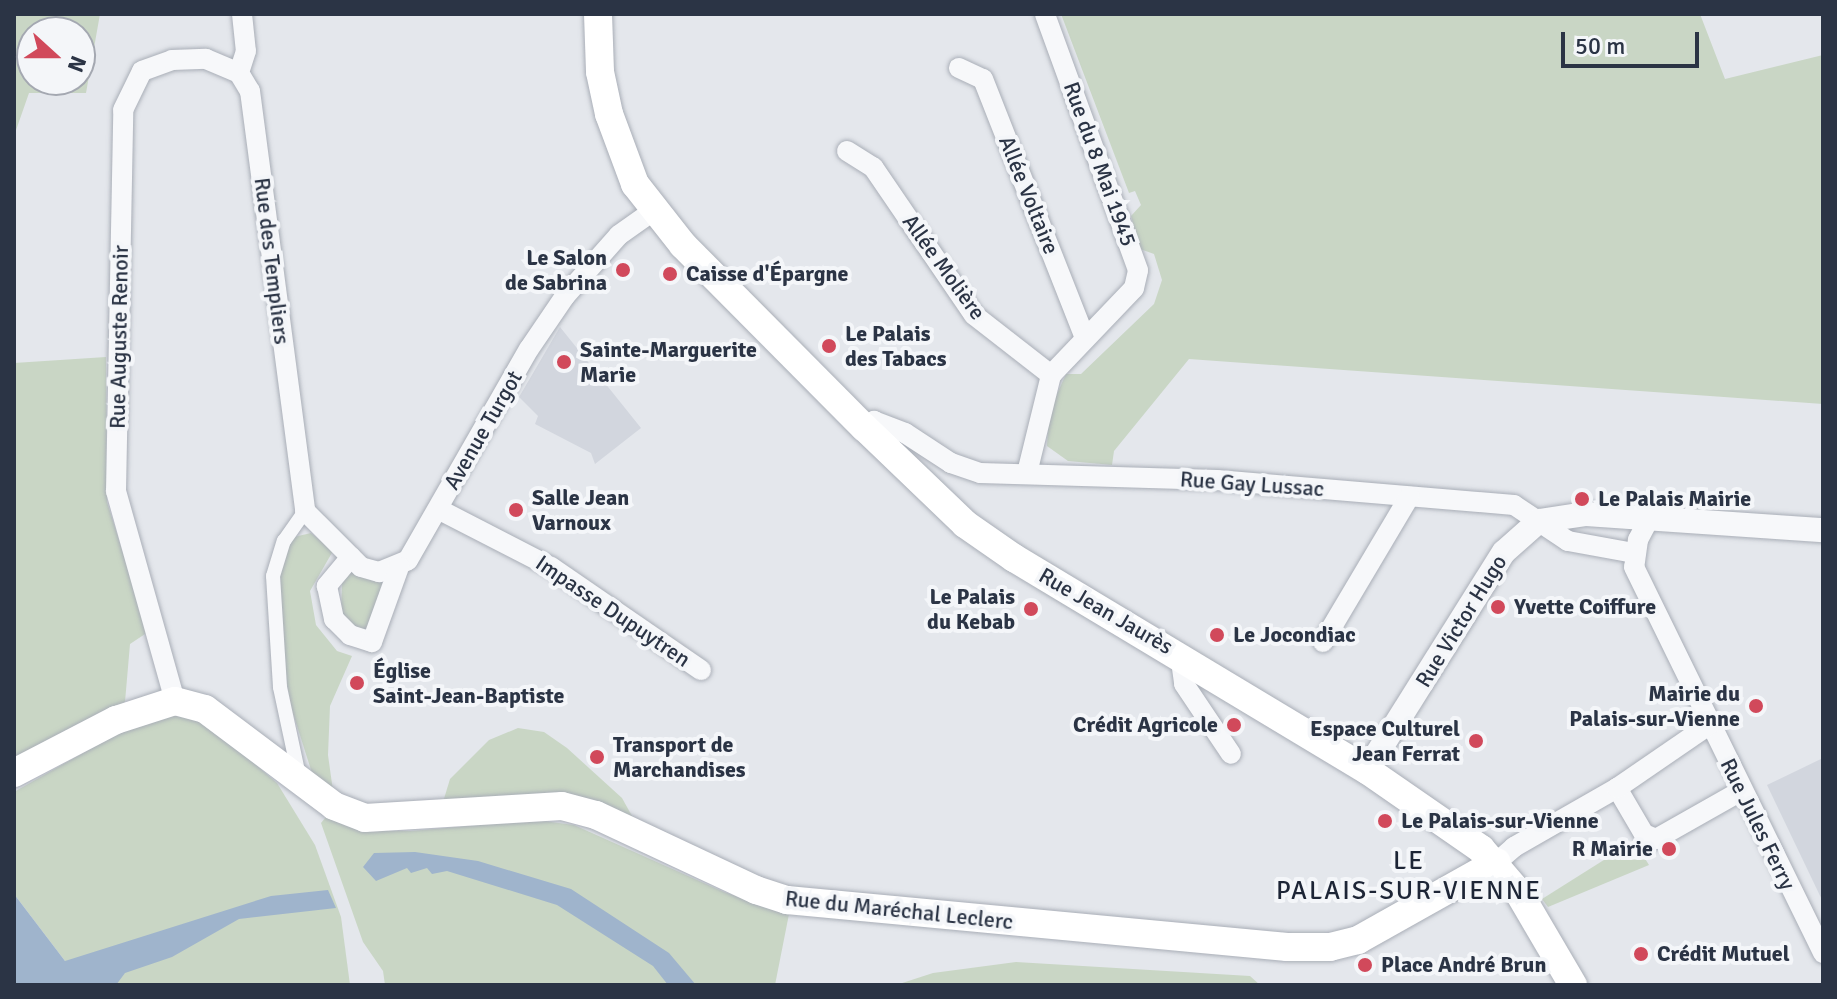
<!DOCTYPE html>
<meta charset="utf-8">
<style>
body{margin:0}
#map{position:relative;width:1837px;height:999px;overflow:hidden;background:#e4e7ec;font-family:Signika,sans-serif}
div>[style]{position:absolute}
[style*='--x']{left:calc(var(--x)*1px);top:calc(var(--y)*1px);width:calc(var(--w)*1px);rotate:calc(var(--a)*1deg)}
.built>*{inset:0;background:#d2d6de}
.green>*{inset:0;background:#c9d6c5}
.water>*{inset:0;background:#9fb4cc}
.roads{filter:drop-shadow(0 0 2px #a9aeb7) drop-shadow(0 0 2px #a9aeb7)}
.pedestrian>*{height:14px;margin:-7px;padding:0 7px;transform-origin:7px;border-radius:7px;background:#f7f8fa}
.minor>*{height:20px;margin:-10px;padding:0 10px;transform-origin:10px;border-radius:10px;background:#f7f8fa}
.tertiary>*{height:24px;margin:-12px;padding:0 12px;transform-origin:12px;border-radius:12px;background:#f7f8fa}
.secondary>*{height:28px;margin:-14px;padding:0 14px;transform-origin:14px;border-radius:14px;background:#fff}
.dots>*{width:22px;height:22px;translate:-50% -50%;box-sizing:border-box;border:4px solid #f4f6f9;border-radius:50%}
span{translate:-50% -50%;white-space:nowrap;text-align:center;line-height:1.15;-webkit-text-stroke:8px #f4f6f9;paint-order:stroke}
.street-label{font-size:22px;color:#2b3445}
.poi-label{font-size:22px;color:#2b3445;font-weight:700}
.right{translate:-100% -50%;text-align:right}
.left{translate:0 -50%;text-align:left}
.quarter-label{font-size:26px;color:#1d2536;letter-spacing:2px}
.frame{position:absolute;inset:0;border:16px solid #2b3445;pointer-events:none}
.north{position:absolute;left:16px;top:16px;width:80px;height:80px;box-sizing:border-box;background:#f4f6f9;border:2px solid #a4a8b1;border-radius:50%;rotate:111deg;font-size:22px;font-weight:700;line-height:32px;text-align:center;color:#2b3445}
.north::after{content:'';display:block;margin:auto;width:28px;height:36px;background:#d1495b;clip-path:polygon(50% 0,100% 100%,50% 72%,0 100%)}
.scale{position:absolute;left:1561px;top:32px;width:138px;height:36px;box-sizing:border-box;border:4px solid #2b3445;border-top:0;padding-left:10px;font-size:24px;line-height:28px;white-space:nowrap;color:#2b3445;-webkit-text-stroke:6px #f4f6f9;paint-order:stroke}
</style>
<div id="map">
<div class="built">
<i style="clip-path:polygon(560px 327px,641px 428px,595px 464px,591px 453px,535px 424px,538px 416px,519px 397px)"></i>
<i style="clip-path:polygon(1823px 758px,1823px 902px,1767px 785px)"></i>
</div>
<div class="green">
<i style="clip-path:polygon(evenodd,14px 14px,100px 14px,86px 93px,29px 93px,14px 136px,14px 14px,80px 32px,80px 80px,32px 80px,32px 32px,80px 32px)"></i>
<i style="clip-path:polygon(1061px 14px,1700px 14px,1725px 79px,1823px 55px,1823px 404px,1189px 359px,1114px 451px,1112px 465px,1068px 461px,1047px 446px,1049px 412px,1066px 374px,1081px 374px,1154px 304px,1162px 280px,1154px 254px,1140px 249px,1131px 216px,1141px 205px,1135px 191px,1129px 193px)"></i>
<i style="clip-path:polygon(106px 357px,107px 502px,148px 632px,130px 644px,125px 702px,14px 765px,14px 363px)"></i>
<i style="clip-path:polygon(311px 533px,333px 551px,310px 591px,316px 625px,337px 651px,352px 656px,330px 706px,328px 755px,333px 791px,312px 773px,291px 707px,281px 649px,279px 582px,285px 550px,294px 537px)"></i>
<i style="clip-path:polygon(349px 572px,383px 581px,367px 631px,353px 627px,341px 615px,342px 583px)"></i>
<i style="clip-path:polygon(179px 713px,211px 726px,277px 783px,315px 845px,341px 917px,350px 985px,93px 985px,65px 961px,14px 894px,14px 792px,136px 723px)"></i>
<i style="clip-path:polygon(518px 728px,544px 732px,567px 748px,622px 798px,637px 825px,443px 802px,450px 779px,489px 740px)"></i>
<i style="clip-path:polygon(326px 817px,361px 830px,411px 831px,536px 820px,574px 825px,724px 892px,789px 914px,775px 985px,385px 985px,383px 971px,363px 942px,321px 823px)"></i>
<i style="clip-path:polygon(1634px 841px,1649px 865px,1548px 907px,1542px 899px)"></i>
<i style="clip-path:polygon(1016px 962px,1250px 976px,1260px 985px,896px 985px,933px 973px)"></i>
</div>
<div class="water">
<i style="clip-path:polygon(415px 852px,478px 861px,571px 889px,669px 953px,696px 985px,668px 985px,653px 966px,557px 905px,447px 871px,432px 874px,427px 868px,411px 873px,407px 868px,376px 881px,363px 867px,374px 853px)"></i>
<i style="clip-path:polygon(328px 890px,336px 908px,239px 919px,172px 957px,125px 973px,116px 985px,14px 985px,14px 894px,65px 961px,271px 896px)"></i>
</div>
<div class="roads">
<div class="pedestrian">
<i style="--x:299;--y:776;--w:91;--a:-102.1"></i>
<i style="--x:280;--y:687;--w:111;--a:-93.6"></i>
<i style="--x:273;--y:576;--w:37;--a:-73"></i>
<i style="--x:284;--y:541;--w:37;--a:-55"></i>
</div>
<div class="minor">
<i style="--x:242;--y:14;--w:37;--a:84"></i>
<i style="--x:246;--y:51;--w:23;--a:108"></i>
<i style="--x:239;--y:73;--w:21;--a:59"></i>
<i style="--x:250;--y:91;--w:424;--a:82.5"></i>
<i style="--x:305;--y:511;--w:79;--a:45"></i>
<i style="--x:361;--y:567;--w:19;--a:16"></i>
<i style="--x:379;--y:572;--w:31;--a:-22"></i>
<i style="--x:408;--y:560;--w:243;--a:-60.2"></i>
<i style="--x:529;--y:349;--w:64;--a:-55.8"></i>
<i style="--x:565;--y:296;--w:81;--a:-48.5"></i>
<i style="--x:619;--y:235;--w:42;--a:-35.2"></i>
<i style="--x:959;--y:68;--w:26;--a:25"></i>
<i style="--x:983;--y:79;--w:276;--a:68.5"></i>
<i style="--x:847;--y:151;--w:31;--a:32"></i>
<i style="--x:873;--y:167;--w:179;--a:55.7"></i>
<i style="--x:974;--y:315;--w:98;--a:37.9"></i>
<i style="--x:864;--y:427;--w:12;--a:-31"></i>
<i style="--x:874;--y:421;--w:33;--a:21"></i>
<i style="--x:905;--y:433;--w:55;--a:33.1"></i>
<i style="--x:951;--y:463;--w:31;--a:19"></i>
<i style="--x:980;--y:473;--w:237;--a:1.7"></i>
<i style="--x:1217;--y:480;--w:298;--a:4.8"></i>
<i style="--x:1514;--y:505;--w:65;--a:33.7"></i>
<i style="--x:1568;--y:541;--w:67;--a:10.3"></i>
<i style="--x:1027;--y:473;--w:101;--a:-76.2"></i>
<i style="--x:1051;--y:375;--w:120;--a:-46.3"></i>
<i style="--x:1134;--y:288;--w:18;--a:-77"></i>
<i style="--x:1138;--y:270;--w:272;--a:-110"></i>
<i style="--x:438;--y:509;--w:127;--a:27.2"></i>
<i style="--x:551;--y:567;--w:182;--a:34.5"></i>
<i style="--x:1649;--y:519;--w:24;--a:118"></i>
<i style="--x:1638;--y:540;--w:27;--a:98"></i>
<i style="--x:1634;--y:567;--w:430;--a:63.9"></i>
<i style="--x:351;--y:557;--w:38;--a:130"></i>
<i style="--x:327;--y:586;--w:34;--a:78"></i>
<i style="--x:334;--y:619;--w:23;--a:45"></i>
<i style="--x:350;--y:635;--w:23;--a:18"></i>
<i style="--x:372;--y:642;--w:80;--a:-70.2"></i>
<i style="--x:1323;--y:642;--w:169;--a:-59.3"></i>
<i style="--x:1180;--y:654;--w:30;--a:82"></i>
<i style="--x:1184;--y:684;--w:84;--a:56.1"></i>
<i style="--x:175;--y:701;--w:218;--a:-105.7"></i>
<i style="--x:116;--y:491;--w:381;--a:-88.9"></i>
<i style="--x:123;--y:110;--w:43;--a:-64"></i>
<i style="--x:142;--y:71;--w:32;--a:-20"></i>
<i style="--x:172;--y:60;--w:34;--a:-2"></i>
<i style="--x:206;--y:59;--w:36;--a:23"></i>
<i style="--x:1617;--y:788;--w:53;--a:59.6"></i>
<i style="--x:1644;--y:834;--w:13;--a:23"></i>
<i style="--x:1656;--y:839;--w:98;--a:-29.5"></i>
<i style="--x:1497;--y:862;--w:23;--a:-41"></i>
<i style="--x:1514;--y:847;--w:119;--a:-29.8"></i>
<i style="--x:1617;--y:788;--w:112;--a:-34.4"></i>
</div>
<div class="tertiary">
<i style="--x:1367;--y:770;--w:257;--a:-57.9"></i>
<i style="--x:1504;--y:552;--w:47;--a:-41.5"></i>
<i style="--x:1539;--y:521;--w:48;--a:-8.5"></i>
<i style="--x:1586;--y:514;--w:238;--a:3.9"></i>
</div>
<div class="secondary">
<i style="--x:598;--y:14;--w:58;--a:88"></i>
<i style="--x:600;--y:72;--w:43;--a:77.9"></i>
<i style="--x:609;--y:114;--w:75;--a:69.6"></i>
<i style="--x:635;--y:184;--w:78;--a:51.8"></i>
<i style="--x:683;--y:245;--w:257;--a:45.2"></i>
<i style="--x:864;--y:427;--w:140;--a:43.8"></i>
<i style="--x:965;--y:524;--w:60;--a:34.8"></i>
<i style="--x:1014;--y:558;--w:412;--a:31"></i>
<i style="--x:1367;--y:770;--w:139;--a:34.7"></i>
<i style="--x:1481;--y:849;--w:58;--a:49.2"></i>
<i style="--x:1519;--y:893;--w:107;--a:59.6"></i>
<i style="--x:14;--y:773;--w:115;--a:-27.5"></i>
<i style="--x:116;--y:720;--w:62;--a:-17.9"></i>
<i style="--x:175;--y:701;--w:31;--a:15"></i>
<i style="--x:205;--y:709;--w:161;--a:36.9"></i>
<i style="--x:334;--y:806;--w:33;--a:21"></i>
<i style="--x:365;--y:818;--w:197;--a:-3.5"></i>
<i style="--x:562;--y:806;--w:35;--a:15"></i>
<i style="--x:596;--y:815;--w:177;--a:25.1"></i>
<i style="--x:756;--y:890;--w:33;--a:18"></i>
<i style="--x:787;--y:900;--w:502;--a:5.37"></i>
<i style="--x:1287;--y:947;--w:43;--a:0"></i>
<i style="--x:1330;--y:947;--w:29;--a:-14"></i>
<i style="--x:1358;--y:940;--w:159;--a:-29.3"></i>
</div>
</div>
<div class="dots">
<i style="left:623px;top:270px;background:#d1495b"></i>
<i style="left:670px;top:274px;background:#d1495b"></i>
<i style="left:829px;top:346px;background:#d1495b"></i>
<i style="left:564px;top:362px;background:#d1495b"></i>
<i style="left:1582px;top:499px;background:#d1495b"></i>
<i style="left:516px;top:510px;background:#d1495b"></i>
<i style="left:1498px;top:607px;background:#d1495b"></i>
<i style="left:1031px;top:609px;background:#d1495b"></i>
<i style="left:1217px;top:635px;background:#d1495b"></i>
<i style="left:357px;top:683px;background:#d1495b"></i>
<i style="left:1756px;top:706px;background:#d1495b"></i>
<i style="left:1234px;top:725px;background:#d1495b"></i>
<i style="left:1476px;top:741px;background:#d1495b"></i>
<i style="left:597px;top:757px;background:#d1495b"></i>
<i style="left:1385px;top:821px;background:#d1495b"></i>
<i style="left:1669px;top:849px;background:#d1495b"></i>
<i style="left:1641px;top:954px;background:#d1495b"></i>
<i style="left:1365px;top:965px;background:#d1495b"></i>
</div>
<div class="street-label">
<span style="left:1100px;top:164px;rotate:70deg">Rue du 8 Mai 1945</span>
<span style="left:1029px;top:195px;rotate:68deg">Allée Voltaire</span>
<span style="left:272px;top:261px;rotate:83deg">Rue des Templiers</span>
<span style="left:944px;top:267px;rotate:54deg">Allée Molière</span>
<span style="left:119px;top:337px;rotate:-89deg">Rue Auguste Renoir</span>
<span style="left:483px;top:430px;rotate:-60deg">Avenue Turgot</span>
<span style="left:1252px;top:484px;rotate:4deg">Rue Gay Lussac</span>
<span style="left:613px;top:611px;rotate:34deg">Impasse Dupuytren</span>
<span style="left:1106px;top:611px;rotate:30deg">Rue Jean Jaurès</span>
<span style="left:1461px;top:621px;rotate:-58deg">Rue Victor Hugo</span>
<span style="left:1758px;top:824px;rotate:64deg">Rue Jules Ferry</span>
<span style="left:899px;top:910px;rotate:6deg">Rue du Maréchal Leclerc</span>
</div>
<div class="poi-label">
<span class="right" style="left:607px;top:270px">Le Salon<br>de Sabrina</span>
<span class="left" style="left:686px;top:274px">Caisse d'Épargne</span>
<span class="left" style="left:845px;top:346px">Le Palais<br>des Tabacs</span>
<span class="left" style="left:580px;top:362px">Sainte-Marguerite<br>Marie</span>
<span class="left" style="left:532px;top:510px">Salle Jean<br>Varnoux</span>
<span class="left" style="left:1598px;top:499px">Le Palais Mairie</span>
<span class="right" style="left:1015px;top:609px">Le Palais<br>du Kebab</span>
<span class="left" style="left:1514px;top:607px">Yvette Coiffure</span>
<span class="left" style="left:1233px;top:635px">Le Jocondiac</span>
<span class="left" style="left:373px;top:683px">Église<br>Saint-Jean-Baptiste</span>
<span class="right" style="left:1740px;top:706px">Mairie du<br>Palais-sur-Vienne</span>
<span class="right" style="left:1218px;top:725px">Crédit Agricole</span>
<span class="right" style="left:1460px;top:741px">Espace Culturel<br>Jean Ferrat</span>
<span class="left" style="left:613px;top:757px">Transport de<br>Marchandises</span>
<span class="left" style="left:1401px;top:821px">Le Palais-sur-Vienne</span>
<span class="right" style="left:1653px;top:849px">R Mairie</span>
<span class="left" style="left:1657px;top:954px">Crédit Mutuel</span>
<span class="left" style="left:1381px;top:965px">Place André Brun</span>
</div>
<div class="quarter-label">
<span style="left:1409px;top:877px">LE<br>PALAIS-SUR-VIENNE</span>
</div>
<div class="frame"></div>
<div class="north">N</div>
<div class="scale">50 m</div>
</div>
